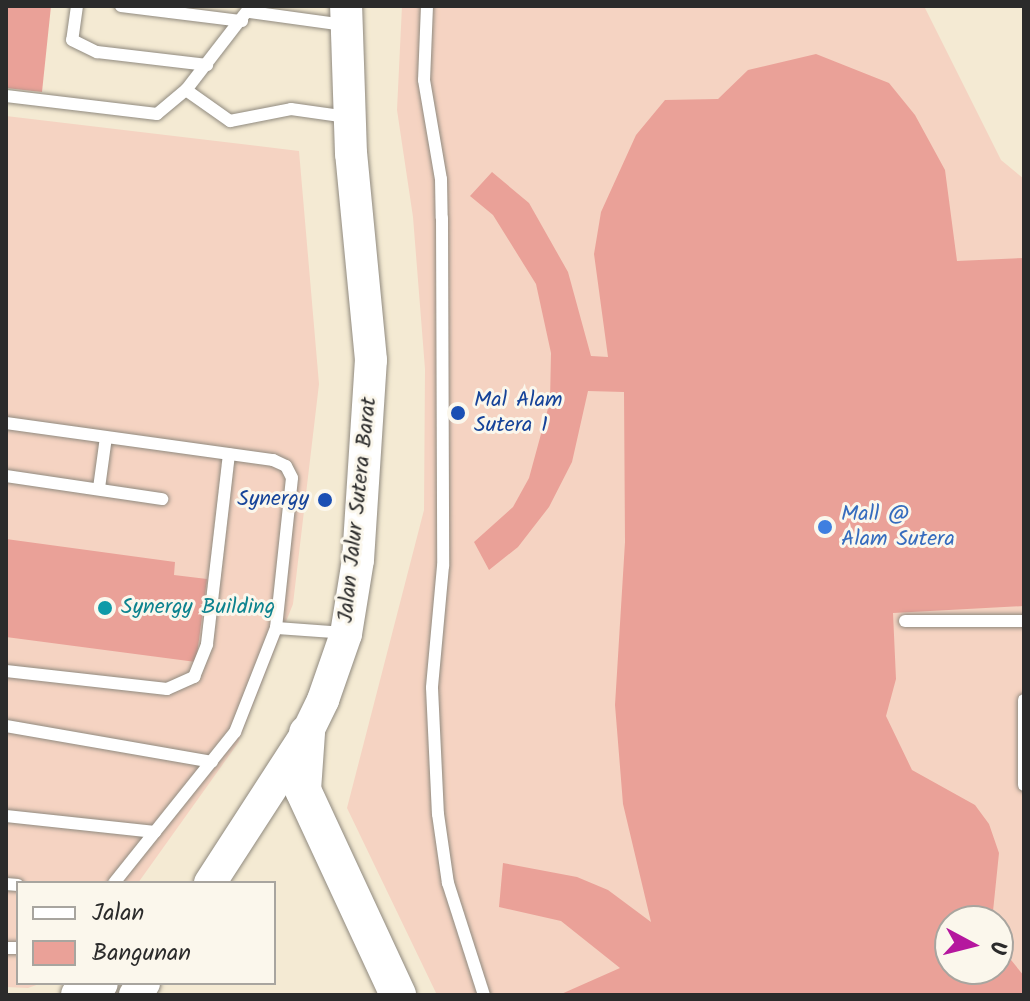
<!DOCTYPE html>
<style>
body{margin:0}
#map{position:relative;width:1030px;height:1001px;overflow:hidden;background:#f4ead3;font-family:Kalam,sans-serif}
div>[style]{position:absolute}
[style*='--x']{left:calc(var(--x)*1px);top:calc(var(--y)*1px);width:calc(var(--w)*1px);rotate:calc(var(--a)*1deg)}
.built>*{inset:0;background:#f5d3c2}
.building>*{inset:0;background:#eaa198}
.roads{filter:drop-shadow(0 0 2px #908a7f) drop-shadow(0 0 2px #908a7f)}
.service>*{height:12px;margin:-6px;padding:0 6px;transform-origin:6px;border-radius:6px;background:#fff}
.tertiary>*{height:32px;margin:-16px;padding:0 16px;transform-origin:16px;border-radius:16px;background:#fff}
.secondary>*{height:36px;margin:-18px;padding:0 18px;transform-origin:18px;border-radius:18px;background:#fff}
.dots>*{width:22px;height:22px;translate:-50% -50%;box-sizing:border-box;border:4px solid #fbf7ec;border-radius:50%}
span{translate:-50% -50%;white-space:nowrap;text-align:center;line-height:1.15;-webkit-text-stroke:6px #fbf7ec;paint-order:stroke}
.transit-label{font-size:22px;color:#164399}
.left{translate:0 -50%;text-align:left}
.right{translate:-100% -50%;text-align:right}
.street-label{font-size:22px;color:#2b2b2b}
.shop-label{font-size:22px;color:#366cbe}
.culture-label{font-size:22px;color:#0d838f}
.frame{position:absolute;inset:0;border:8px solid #2b2b2b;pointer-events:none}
.legend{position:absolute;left:16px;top:881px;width:260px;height:104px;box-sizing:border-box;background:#fbf7ec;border:2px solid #a8a59f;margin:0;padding:10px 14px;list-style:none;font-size:24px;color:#2b2b2b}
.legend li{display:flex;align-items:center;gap:16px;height:40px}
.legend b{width:40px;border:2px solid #a8a59f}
.north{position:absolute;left:934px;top:905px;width:80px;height:80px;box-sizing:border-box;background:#fbf7ec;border:2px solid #a8a59f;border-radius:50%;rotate:97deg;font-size:22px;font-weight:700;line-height:32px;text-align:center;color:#2b2b2b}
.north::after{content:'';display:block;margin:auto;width:28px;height:36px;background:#b5179e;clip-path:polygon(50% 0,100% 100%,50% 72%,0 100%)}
</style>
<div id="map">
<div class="built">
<i style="clip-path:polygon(evenodd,402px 6px,924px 6px,1001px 160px,1024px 179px,1024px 995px,437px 995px,347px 808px,424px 510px,425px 369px,413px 217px,397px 110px,402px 6px,950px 921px,998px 921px,998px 969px,950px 969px,950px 921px)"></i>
<i style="clip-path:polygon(6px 116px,299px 151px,319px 384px,293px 604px,238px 743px,138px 883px,18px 883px,18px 983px,42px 983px,28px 988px,6px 987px)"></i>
</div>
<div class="building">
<i style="clip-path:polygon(6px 6px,51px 6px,42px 92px,6px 88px)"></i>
<i style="clip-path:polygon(816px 54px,889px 83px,915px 115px,945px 170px,957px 261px,1024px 258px,1024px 606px,893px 613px,896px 679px,886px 716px,912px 770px,975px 805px,989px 824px,999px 853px,992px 921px,950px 921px,950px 969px,998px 969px,998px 944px,1024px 976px,1024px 995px,559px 995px,620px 968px,561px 921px,499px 907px,503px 863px,577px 877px,608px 890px,651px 922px,623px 804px,615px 705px,625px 542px,624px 392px,588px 391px,572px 462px,549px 507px,518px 547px,489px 570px,474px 542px,513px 507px,529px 478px,550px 401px,551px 353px,536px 284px,493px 215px,470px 196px,492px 172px,529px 203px,568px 272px,591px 356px,608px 357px,594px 254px,601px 212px,636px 135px,665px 100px,718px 99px,748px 70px)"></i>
<i style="clip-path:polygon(6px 539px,175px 562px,174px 575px,207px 579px,196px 662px,6px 637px)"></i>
</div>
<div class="roads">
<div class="service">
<i style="--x:77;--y:6;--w:34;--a:98"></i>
<i style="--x:72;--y:40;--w:28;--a:26"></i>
<i style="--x:97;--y:52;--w:111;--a:6.7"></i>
<i style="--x:121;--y:6;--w:122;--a:7.1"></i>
<i style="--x:427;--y:6;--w:74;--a:92.3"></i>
<i style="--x:424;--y:80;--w:100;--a:80.3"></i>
<i style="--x:441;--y:179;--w:39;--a:89"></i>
<i style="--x:442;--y:218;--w:348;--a:89.8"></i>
<i style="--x:443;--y:566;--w:122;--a:95.2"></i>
<i style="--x:432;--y:688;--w:126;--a:87.3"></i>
<i style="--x:438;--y:814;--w:70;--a:81.8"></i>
<i style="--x:448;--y:883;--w:118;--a:72.2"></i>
<i style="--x:250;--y:12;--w:95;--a:7.9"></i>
<i style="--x:186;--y:90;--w:54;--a:35.2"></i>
<i style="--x:230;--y:121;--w:62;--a:-11.1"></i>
<i style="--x:291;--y:109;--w:57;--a:8.1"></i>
<i style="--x:6;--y:96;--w:152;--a:6.8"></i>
<i style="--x:157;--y:114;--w:38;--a:-40"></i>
<i style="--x:186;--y:90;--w:106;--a:-52.3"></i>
<i style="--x:6;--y:423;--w:270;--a:7.9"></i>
<i style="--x:273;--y:460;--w:14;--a:25"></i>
<i style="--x:286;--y:466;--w:13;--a:63"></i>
<i style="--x:292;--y:478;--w:151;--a:96.1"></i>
<i style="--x:276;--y:628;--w:112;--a:111.5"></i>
<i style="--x:235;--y:732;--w:193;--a:128.7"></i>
<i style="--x:6;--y:476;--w:158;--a:8.4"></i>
<i style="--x:99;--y:488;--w:51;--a:-82.2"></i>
<i style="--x:905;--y:621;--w:119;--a:0"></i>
<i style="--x:276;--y:628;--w:69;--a:4.1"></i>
<i style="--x:6;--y:671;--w:162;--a:6.4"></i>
<i style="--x:167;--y:689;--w:30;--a:-24"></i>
<i style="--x:194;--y:677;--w:35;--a:-68"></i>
<i style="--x:207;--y:644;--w:191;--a:-83.4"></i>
<i style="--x:1024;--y:700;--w:85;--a:90"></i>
<i style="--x:6;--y:726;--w:209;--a:9.9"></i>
<i style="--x:6;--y:816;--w:150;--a:6.1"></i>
<i style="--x:6;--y:884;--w:12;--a:5"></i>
<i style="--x:6;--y:948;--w:12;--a:0"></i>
</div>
<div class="tertiary">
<i style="--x:210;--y:883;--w:179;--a:-57.1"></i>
<i style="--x:307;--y:733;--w:37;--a:-64"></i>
<i style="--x:323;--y:700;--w:70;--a:-70.8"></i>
<i style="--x:346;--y:634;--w:75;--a:-80.8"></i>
<i style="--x:358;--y:560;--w:200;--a:-86.3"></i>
<i style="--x:371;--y:360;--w:207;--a:-95.5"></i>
<i style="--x:351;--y:154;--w:148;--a:-91.9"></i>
<i style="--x:135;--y:995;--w:15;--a:-53"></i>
</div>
<div class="secondary">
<i style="--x:307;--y:733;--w:57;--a:94"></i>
<i style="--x:303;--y:790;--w:226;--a:65.1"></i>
<i style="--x:79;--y:995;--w:24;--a:-30"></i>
</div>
</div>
<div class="dots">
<i style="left:458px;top:413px;background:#1a4fb4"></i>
<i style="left:325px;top:500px;background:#1a4fb4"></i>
<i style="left:825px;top:527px;background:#3f7fe0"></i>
<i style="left:105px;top:608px;background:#0f9aa8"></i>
</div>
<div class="transit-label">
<span class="left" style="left:474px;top:413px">Mal Alam<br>Sutera 1</span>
<span class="right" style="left:309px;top:500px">Synergy</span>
</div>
<div class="street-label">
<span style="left:358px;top:510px;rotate:-84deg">Jalan Jalur Sutera Barat</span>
</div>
<div class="shop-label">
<span class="left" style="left:841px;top:527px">Mall @<br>Alam Sutera</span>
</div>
<div class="culture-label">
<span class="left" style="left:121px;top:608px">Synergy Building</span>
</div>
<div class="frame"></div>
<ul class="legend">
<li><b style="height:10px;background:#fff"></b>Jalan</li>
<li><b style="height:22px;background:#eaa198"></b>Bangunan</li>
</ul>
<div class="north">U</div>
</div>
